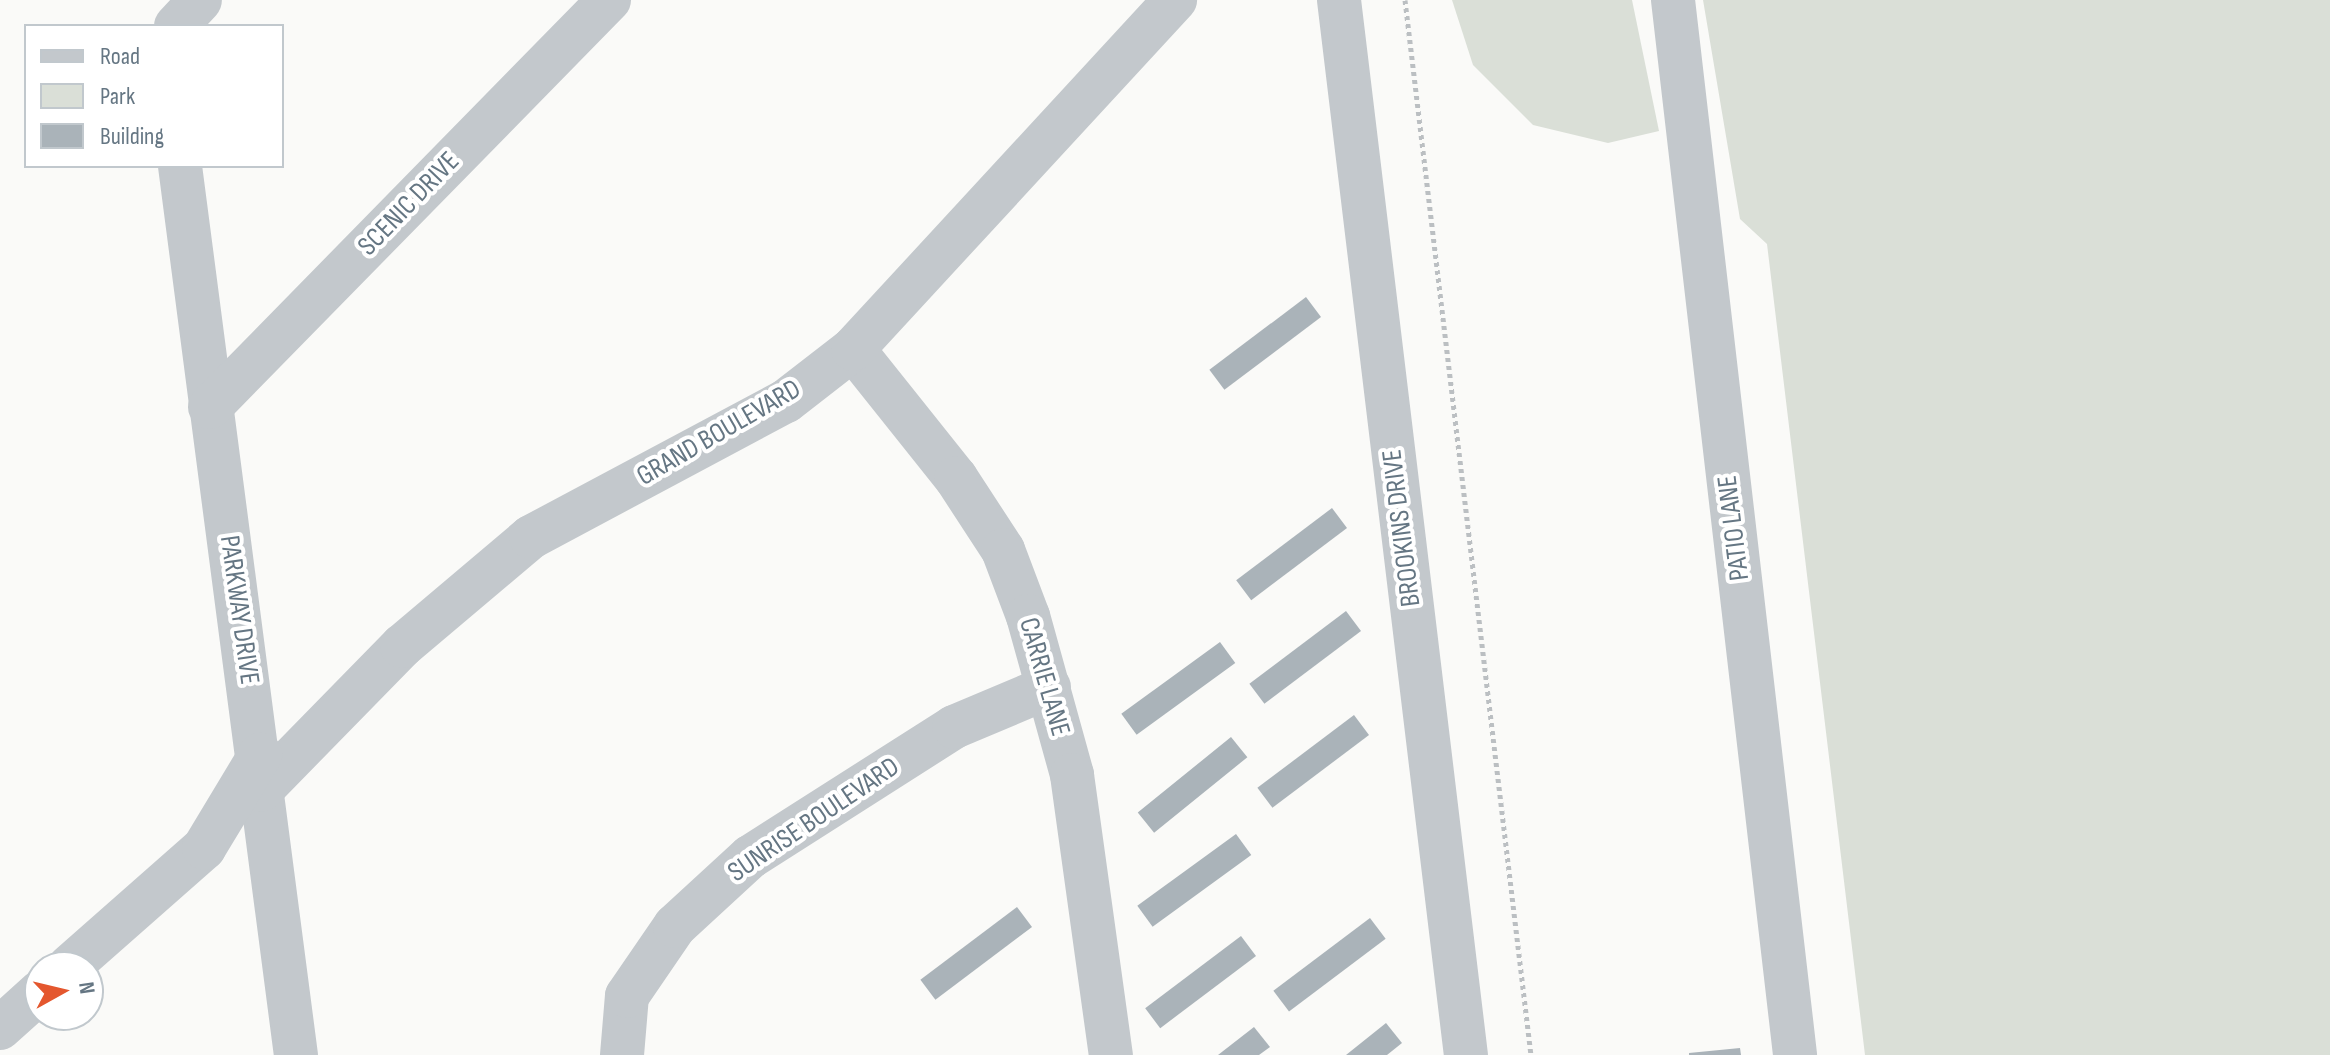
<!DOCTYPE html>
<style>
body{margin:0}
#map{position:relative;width:2330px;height:1055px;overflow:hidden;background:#fafaf8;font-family:"Sofia Sans Condensed",sans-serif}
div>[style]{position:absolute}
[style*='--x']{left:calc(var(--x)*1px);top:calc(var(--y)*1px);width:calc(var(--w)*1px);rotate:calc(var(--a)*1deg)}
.green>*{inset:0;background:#dadfd7}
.building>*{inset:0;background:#aab3b9;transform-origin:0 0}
.path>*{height:5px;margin-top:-2.5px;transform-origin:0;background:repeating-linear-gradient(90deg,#bbbfc2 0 4px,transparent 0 8px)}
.minor>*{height:44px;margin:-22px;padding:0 22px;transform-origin:22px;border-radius:22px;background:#c3c8cc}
span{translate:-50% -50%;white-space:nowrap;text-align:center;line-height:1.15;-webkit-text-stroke:8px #fff;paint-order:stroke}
.street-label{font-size:28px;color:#657683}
.legend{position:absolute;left:24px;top:24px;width:260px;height:144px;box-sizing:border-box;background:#fff;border:2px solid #c1c8cd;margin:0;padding:10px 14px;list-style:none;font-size:24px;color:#657683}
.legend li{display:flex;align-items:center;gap:16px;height:40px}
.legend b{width:40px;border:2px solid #c1c8cd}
.north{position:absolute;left:24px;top:951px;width:80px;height:80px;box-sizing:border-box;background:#fff;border:2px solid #c1c8cd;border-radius:50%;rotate:82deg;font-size:22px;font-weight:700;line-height:32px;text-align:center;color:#657683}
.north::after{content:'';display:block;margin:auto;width:28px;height:36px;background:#e4572e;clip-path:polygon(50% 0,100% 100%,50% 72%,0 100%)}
</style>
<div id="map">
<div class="green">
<i style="clip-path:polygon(1452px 0,1632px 0,1659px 131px,1608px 143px,1533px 125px,1473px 65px)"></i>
<i style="clip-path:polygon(1703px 0,2330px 0,2330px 1055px,1865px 1055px,1767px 244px,1740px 219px)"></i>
</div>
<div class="building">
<i style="left:1306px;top:297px;width:25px;height:121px;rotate:53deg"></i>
<i style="left:1332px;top:508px;width:25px;height:120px;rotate:53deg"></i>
<i style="left:1346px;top:611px;width:25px;height:121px;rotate:53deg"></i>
<i style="left:1220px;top:642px;width:26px;height:122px;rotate:54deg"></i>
<i style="left:1354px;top:715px;width:25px;height:121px;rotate:53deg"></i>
<i style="left:1231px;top:737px;width:26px;height:120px;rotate:51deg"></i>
<i style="left:1236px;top:834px;width:26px;height:122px;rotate:54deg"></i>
<i style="left:1017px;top:907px;width:25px;height:121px;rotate:53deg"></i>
<i style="left:1370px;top:918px;width:26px;height:121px;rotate:53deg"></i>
<i style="left:1241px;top:936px;width:25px;height:120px;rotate:53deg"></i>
<i style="clip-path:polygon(1386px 1023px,1402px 1043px,1387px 1055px,1346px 1055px)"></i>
<i style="clip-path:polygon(1254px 1027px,1270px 1047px,1259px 1055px,1218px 1055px)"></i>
<i style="clip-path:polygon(1740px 1048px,1741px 1055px,1689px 1055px,1689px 1053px)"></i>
</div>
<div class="path">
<i style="--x:1405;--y:0;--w:1062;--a:83.19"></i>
</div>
<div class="minor">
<i style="--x:1339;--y:0;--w:1063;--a:83.14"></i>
<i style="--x:1673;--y:0;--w:1062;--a:83.4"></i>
<i style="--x:176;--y:26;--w:35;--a:-47"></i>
<i style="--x:180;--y:166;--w:897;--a:82.57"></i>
<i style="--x:853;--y:349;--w:165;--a:51.4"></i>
<i style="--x:956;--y:478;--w:86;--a:56.9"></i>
<i style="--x:1003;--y:550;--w:71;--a:69.3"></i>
<i style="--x:1028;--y:616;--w:165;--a:74.5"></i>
<i style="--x:1072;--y:775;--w:283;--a:82.1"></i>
<i style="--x:210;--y:407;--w:570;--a:-45.57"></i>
<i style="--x:261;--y:790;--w:202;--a:-45.6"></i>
<i style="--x:402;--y:646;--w:169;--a:-40.2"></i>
<i style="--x:531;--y:537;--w:289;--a:-28.1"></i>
<i style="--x:786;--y:401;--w:85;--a:-37.8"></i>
<i style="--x:853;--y:349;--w:475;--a:-47.3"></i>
<i style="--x:69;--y:967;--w:180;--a:-41.4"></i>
<i style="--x:204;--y:848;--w:109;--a:-58.9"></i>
<i style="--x:0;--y:1028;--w:54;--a:-42"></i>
<i style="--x:622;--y:1055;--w:59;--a:-85.2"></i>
<i style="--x:627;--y:996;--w:85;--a:-55.6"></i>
<i style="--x:675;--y:926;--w:102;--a:-42.6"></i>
<i style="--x:750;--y:857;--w:242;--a:-32.5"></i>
<i style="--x:954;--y:727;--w:103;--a:-22.8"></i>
</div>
<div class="street-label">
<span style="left:409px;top:204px;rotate:-46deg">SCENIC DRIVE</span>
<span style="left:719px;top:433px;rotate:-30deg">GRAND BOULEVARD</span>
<span style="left:1402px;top:528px;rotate:-97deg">BROOKINS DRIVE</span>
<span style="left:1734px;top:528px;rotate:-97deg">PATIO LANE</span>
<span style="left:239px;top:610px;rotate:82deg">PARKWAY DRIVE</span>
<span style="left:1044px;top:677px;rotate:74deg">CARRIE LANE</span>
<span style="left:814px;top:820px;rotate:-34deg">SUNRISE BOULEVARD</span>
</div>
<ul class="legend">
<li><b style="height:10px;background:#c3c8cc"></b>Road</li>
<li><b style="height:22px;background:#dadfd7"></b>Park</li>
<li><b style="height:22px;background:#aab3b9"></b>Building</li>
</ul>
<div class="north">N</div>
</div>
